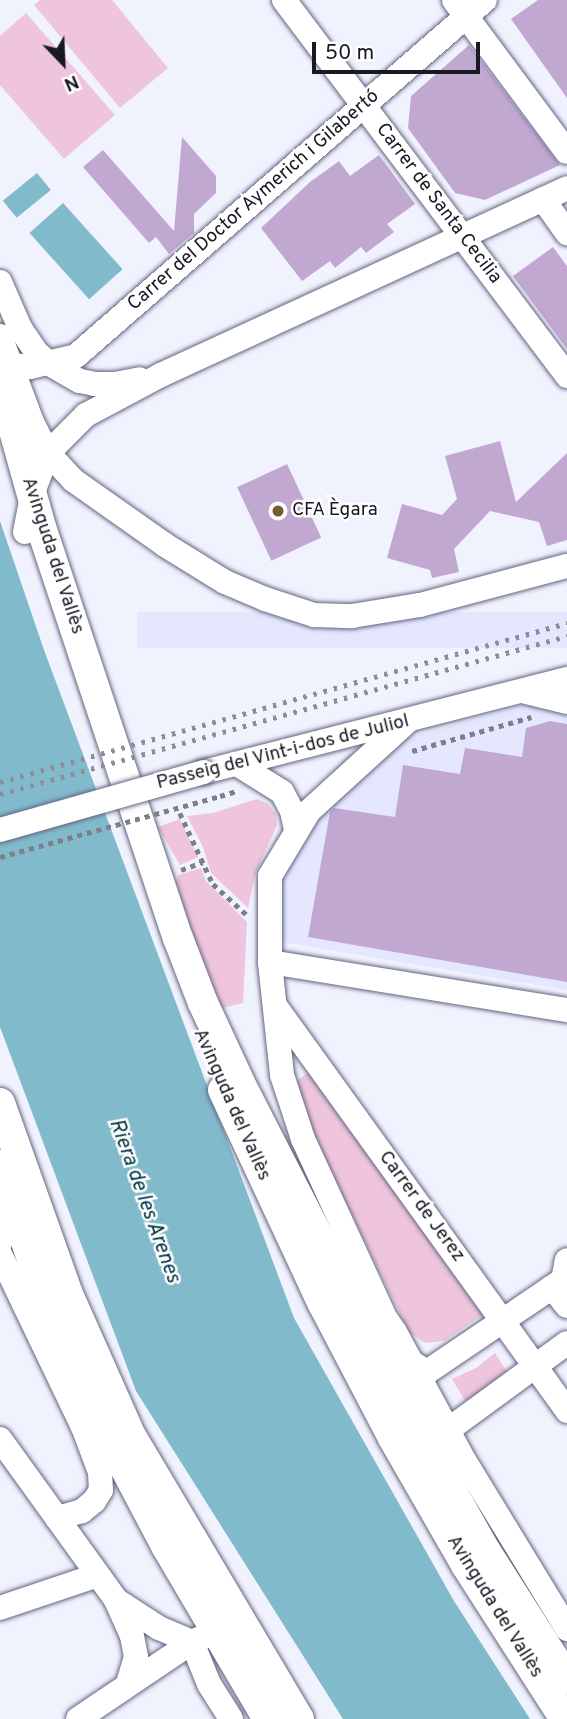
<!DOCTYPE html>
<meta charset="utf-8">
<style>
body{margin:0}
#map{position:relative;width:567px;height:1719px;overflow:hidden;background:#f0f2fe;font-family:Overpass,sans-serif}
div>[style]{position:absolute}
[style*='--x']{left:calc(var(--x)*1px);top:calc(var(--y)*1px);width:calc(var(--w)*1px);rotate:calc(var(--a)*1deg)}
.built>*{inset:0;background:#e4e7fe;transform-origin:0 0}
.green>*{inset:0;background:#eec5dc}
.water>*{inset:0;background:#81bbcb;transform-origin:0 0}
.building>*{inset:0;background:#c1a8d1;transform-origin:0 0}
.path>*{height:4.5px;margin-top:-2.25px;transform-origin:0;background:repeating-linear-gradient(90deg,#7d7f8a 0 5px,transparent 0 10px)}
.roads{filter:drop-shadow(0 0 2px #636580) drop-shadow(0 0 2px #636580)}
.minor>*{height:24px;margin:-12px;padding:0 12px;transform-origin:12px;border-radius:12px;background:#fff}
.major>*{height:30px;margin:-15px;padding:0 15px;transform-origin:15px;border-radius:15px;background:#fff}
.rail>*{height:5px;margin-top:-2.5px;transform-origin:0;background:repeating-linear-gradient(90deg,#8c8d98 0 3.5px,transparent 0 10.5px)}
.path-bridge>*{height:4.5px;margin-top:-2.25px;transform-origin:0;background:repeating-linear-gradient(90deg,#7d7f8a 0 5px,transparent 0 10px)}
.bridges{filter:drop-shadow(0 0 2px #636580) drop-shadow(0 0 2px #636580)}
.minor-bridge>*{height:24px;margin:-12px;padding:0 12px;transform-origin:12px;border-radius:12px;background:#fff}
.dots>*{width:19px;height:19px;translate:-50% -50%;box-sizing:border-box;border:4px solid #fff;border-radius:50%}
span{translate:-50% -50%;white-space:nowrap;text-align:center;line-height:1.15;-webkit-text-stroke:5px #fff;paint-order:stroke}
.street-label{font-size:19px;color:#181923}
.poi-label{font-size:19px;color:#181923}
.left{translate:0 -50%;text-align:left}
.water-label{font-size:21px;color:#003844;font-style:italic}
.north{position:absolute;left:28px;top:28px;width:70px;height:70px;-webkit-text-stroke:5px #fff;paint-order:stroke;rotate:157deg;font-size:19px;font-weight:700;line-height:28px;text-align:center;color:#181923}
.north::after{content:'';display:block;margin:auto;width:24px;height:32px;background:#181923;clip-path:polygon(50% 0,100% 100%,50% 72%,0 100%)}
.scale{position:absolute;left:312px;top:42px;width:168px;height:32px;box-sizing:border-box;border:4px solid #181923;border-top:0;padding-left:9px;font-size:21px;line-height:24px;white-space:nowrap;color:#181923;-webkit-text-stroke:5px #fff;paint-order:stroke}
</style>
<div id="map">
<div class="built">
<i style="left:567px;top:612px;width:36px;height:430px;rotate:90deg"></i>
<i style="clip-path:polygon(567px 692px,567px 990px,283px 942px,260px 903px,282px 830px,348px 755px)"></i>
</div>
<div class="green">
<i style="clip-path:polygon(40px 0,112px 0,168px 68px,120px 108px,34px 5px)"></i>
<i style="clip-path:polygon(26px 13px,115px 115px,64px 159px,0 85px,0 36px)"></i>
<i style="clip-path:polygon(257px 799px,268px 804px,276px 814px,277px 825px,255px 875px,248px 908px,211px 873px,203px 847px,187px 816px,213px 813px)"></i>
<i style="clip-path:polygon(180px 819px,198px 857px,180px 865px,158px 827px)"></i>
<i style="clip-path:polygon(201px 868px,206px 881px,247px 922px,243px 1003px,222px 1008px,198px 950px,176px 882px,178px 875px)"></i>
<i style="clip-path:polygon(312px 1069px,485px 1313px,444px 1341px,425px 1343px,409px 1332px,313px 1135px,294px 1083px)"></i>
<i style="clip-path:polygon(495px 1353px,509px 1375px,467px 1404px,452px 1379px,476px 1368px)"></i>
</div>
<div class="water">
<i style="left:37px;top:173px;width:22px;height:44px;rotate:51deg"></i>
<i style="left:63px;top:203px;width:89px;height:45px;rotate:48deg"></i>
<i style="clip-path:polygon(0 521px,44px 650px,294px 1318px,454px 1601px,530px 1719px,343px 1719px,136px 1391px,0 1027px)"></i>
</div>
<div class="building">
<i style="clip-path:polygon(538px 0,567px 0,567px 98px,511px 19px)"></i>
<i style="clip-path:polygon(469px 45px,560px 165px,485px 200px,455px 193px,408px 128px,411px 96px)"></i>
<i style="clip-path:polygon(182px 137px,216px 176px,216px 193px,194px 214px,194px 233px,169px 254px,156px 237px,149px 243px,83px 167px,103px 150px,174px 231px)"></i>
<i style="clip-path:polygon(379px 155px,415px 204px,387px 224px,394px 232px,366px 253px,361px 247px,335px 268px,330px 261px,302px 281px,261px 228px,310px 182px,339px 161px,350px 176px)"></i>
<i style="clip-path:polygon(553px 247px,567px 266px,567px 349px,513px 276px)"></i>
<i style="clip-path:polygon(500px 441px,516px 502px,567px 453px,567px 540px,547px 546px,539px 522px,490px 511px,454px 549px,459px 572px,432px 578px,430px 570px,387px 558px,402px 504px,442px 515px,457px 499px,445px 456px)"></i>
<i style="left:287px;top:464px;width:81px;height:55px;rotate:65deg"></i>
<i style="clip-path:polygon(550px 721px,567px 724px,567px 982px,308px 937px,330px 812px,334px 808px,395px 817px,403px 765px,460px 774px,465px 748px,522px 757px,526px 728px)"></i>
</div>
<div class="path">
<i style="--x:412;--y:751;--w:124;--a:-15.9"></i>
<i style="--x:220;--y:796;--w:17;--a:-17"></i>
<i style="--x:180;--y:813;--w:78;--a:65.1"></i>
<i style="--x:213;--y:884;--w:47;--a:42.4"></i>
<i style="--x:181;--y:870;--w:23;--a:-20"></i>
</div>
<div class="roads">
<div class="minor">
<i style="--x:284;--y:0;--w:471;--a:53"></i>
<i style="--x:454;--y:0;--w:189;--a:53.4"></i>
<i style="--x:543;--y:199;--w:42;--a:54.8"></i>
<i style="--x:0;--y:282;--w:50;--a:66.5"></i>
<i style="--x:20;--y:328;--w:29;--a:56"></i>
<i style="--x:36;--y:352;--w:18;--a:41"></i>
<i style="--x:50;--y:364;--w:34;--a:30"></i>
<i style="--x:80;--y:381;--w:15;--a:11"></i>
<i style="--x:95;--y:384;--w:20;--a:0"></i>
<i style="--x:115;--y:384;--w:25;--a:-11"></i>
<i style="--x:0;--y:336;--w:92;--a:69.6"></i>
<i style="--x:32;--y:422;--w:35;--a:63"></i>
<i style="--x:48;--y:453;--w:37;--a:47"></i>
<i style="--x:73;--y:480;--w:113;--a:35.2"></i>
<i style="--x:165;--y:545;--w:70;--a:31.7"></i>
<i style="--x:225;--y:582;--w:43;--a:23"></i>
<i style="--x:265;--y:599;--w:52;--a:18.1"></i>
<i style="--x:314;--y:615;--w:38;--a:2"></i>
<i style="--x:352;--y:616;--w:69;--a:-9.2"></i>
<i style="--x:420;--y:605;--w:152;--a:-14.9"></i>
<i style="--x:0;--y:363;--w:30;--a:8"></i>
<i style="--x:30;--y:367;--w:47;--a:-13.4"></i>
<i style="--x:76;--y:356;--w:542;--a:-41.04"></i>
<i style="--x:25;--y:532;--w:38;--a:-79"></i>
<i style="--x:32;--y:495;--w:45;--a:-69.1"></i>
<i style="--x:48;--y:453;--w:54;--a:-45"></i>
<i style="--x:86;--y:415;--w:85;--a:-28.1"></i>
<i style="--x:161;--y:375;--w:447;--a:-24.7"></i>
<i style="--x:526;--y:692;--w:42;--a:13.7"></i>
<i style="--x:237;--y:764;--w:53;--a:31.9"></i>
<i style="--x:282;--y:792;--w:21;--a:62"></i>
<i style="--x:292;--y:811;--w:19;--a:78"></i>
<i style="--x:204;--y:772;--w:375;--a:-14.4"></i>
<i style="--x:270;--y:962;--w:301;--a:9.2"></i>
<i style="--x:276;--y:1007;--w:498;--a:54.2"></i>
<i style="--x:0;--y:1243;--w:45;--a:-76"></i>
<i style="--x:0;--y:1254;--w:192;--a:64.4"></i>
<i style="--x:83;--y:1427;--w:48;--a:69.3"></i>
<i style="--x:100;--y:1472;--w:18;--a:87"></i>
<i style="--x:101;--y:1490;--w:13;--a:122"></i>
<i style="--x:94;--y:1501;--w:16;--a:140"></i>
<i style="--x:82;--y:1511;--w:26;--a:164"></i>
<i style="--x:552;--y:1287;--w:24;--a:52"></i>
<i style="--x:374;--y:1301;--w:37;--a:56"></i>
<i style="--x:395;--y:1332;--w:145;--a:61.7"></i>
<i style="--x:464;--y:1460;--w:198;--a:58.6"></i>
<i style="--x:383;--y:1313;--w:192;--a:-114.7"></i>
<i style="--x:303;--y:1139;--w:67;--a:-108.2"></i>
<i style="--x:282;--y:1075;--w:114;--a:-96.1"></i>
<i style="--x:270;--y:962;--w:86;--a:-90"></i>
<i style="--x:270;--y:876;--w:76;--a:-59"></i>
<i style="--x:309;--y:811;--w:134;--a:-42.3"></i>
<i style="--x:411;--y:1362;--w:19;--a:32"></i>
<i style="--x:427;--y:1372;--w:164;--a:-34.1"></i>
<i style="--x:563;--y:1280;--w:20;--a:-79"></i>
<i style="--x:432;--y:1430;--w:16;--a:0"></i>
<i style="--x:448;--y:1430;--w:147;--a:-36.2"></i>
<i style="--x:0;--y:1439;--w:198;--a:54.2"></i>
<i style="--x:116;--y:1600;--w:39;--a:66"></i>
<i style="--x:132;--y:1636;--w:21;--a:79"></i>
<i style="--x:136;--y:1657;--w:28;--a:107"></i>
<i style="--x:116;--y:1600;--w:51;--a:33.1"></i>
<i style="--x:159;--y:1628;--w:36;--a:23"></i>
<i style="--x:192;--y:1642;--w:45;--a:68"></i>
<i style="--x:209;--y:1684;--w:41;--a:57.8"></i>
<i style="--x:0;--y:1608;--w:103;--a:-18.6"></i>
<i style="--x:78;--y:1719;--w:138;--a:-34"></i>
<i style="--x:192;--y:1642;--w:24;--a:-24"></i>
<i style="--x:214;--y:1632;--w:19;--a:21"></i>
</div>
<div class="major">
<i style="--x:0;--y:381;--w:152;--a:74.3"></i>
<i style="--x:41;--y:527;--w:433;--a:71.6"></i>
<i style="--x:178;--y:938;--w:70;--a:69"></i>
<i style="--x:203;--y:1003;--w:90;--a:65.1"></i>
<i style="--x:241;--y:1085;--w:386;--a:62.9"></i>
<i style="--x:417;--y:1429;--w:139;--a:60.7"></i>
<i style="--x:485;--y:1550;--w:153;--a:57.6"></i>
<i style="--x:223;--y:1090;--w:236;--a:65"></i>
<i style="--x:323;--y:1304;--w:151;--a:62.4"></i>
<i style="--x:393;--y:1438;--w:146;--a:60.1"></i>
<i style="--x:466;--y:1565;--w:183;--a:57.3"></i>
<i style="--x:0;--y:1103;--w:203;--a:70.4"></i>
<i style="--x:68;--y:1294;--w:155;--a:66.1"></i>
<i style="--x:131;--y:1436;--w:329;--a:59.3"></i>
<i style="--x:0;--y:1165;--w:137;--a:71.3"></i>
<i style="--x:44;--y:1295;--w:108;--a:67"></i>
<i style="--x:86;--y:1394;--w:172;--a:62.2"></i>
<i style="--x:166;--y:1546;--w:201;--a:59.5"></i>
</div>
</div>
<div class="rail">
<i style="--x:0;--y:782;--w:589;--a:-15.66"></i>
<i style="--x:0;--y:794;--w:589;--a:-15.57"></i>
</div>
<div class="path-bridge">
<i style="--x:0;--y:857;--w:228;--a:-15.5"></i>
</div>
<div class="bridges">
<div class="minor-bridge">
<i style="--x:0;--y:830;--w:212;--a:-15.9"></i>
</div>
</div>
<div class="dots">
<i style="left:278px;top:511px;background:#755b2d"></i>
</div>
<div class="street-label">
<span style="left:254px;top:201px;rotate:-41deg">Carrer del Doctor Aymerich i Gilabertó</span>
<span style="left:438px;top:204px;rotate:53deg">Carrer de Santa Cecilia</span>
<span style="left:52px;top:556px;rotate:72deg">Avinguda del Vallès</span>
<span style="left:283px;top:753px;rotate:-14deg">Passeig del Vint-i-dos de Juliol</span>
<span style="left:231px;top:1105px;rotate:66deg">Avinguda del Vallès</span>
<span style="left:421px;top:1207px;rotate:54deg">Carrer de Jerez</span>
<span style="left:494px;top:1607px;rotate:58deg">Avinguda del Vallès</span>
</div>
<div class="poi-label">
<span class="left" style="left:292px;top:511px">CFA Ègara</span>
</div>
<div class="water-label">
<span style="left:144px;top:1201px;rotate:70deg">Riera de les Arenes</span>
</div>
<div class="north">N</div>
<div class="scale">50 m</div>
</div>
